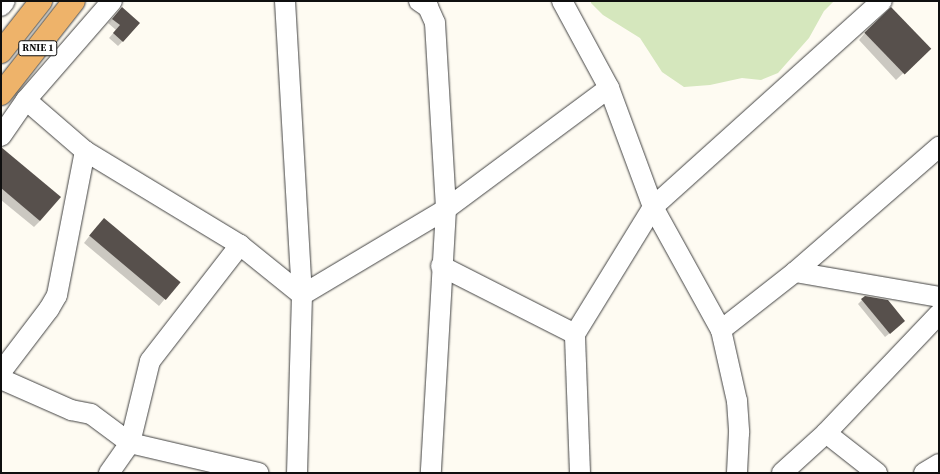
<!DOCTYPE html>
<style>
body{margin:0}
#map{position:relative;width:940px;height:474px;overflow:hidden;background:#fefbf2;font-family:"Source Serif 4",serif}
div>[style]{position:absolute}
[style*='--x']{left:calc(var(--x)*1px);top:calc(var(--y)*1px);width:calc(var(--w)*1px);rotate:calc(var(--a)*1deg)}
.green>*{inset:0;background:#d5e7bd}
.shadow>*{inset:0;background:#0003}
.building>*{inset:0;background:#57504c;transform-origin:0 0}
.roads{filter:drop-shadow(0 0 1px #424242) drop-shadow(0 0 1px #424242)}
.minor>*{height:20px;margin:-10px;padding:0 10px;transform-origin:10px;border-radius:10px;background:#fff}
.trunk>*{height:22px;margin:-11px;padding:0 11px;transform-origin:11px;border-radius:11px;background:#eeb36a}
span{translate:-50% -50%;white-space:nowrap;text-align:center;line-height:1.15;-webkit-text-stroke:4px #fff;paint-order:stroke}
.shield-label span{padding:1px 3px;background:#fff;border:1px solid;border-radius:3px;-webkit-text-stroke-width:0}
.shield-label{font-size:10px;color:#0f0f0f;font-weight:700}
.frame{position:absolute;inset:0;border:2px solid #0f0f0f;pointer-events:none}
</style>
<div id="map">
<div class="green">
<i style="clip-path:polygon(591px 1px,834px 1px,824px 11px,809px 38px,778px 73px,761px 80px,742px 78px,710px 85px,684px 87px,662px 72px,640px 38px,603px 15px,591px 3px)"></i>
</div>
<div class="shadow">
<i style="clip-path:polygon(122px 8px,122px 42px,118px 46px,109px 38px,116px 30px,108px 23px)"></i>
<i style="clip-path:polygon(865px 33px,929px 49px,896px 80px,859px 40px)"></i>
<i style="clip-path:polygon(1px 148px,40px 221px,34px 227px,1px 200px)"></i>
<i style="clip-path:polygon(98px 225px,179px 282px,159px 306px,84px 243px)"></i>
<i style="clip-path:polygon(865px 297px,900px 325px,885px 337px,858px 304px)"></i>
</div>
<div class="building">
<i style="clip-path:polygon(122px 7px,140px 23px,123px 42px,113px 33px,120px 25px,112px 19px)"></i>
<i style="left:891px;top:7px;width:58px;height:37px;rotate:46deg"></i>
<i style="clip-path:polygon(1px 147px,61px 197px,40px 221px,1px 188px)"></i>
<i style="left:104px;top:218px;width:100px;height:23px;rotate:40deg"></i>
<i style="clip-path:polygon(865px 296px,888px 300px,905px 321px,890px 334px,861px 299px)"></i>
</div>
<div class="roads">
<div class="minor">
<i style="--x:285;--y:1;--w:294;--a:86.7"></i>
<i style="--x:302;--y:295;--w:178;--a:91.6"></i>
<i style="--x:419;--y:1;--w:11;--a:34"></i>
<i style="--x:428;--y:7;--w:17;--a:66"></i>
<i style="--x:435;--y:23;--w:186;--a:86.6"></i>
<i style="--x:446;--y:209;--w:264;--a:93.3"></i>
<i style="--x:562;--y:1;--w:99;--a:61.6"></i>
<i style="--x:609;--y:88;--w:127;--a:69.7"></i>
<i style="--x:653;--y:207;--w:141;--a:61.1"></i>
<i style="--x:721;--y:330;--w:73;--a:77.3"></i>
<i style="--x:737;--y:401;--w:32;--a:86"></i>
<i style="--x:739;--y:433;--w:40;--a:92.9"></i>
<i style="--x:1;--y:6;--w:6;--a:-51"></i>
<i style="--x:26;--y:100;--w:78;--a:40.8"></i>
<i style="--x:85;--y:151;--w:181;--a:31.2"></i>
<i style="--x:240;--y:245;--w:80;--a:38.9"></i>
<i style="--x:1;--y:136;--w:44;--a:-55.2"></i>
<i style="--x:26;--y:100;--w:131;--a:-49"></i>
<i style="--x:441;--y:266;--w:150;--a:26.9"></i>
<i style="--x:795;--y:272;--w:146;--a:9.8"></i>
<i style="--x:302;--y:295;--w:168;--a:-30.8"></i>
<i style="--x:446;--y:209;--w:203;--a:-36.6"></i>
<i style="--x:721;--y:330;--w:94;--a:-38.1"></i>
<i style="--x:795;--y:272;--w:191;--a:-41"></i>
<i style="--x:1;--y:372;--w:79;--a:-52.7"></i>
<i style="--x:49;--y:309;--w:16;--a:-60"></i>
<i style="--x:57;--y:295;--w:147;--a:-79"></i>
<i style="--x:1;--y:379;--w:77;--a:23.9"></i>
<i style="--x:71;--y:410;--w:20;--a:11"></i>
<i style="--x:91;--y:414;--w:49;--a:36.6"></i>
<i style="--x:130;--y:443;--w:132;--a:13.1"></i>
<i style="--x:826;--y:433;--w:65;--a:38.1"></i>
<i style="--x:109;--y:473;--w:37;--a:-55"></i>
<i style="--x:130;--y:443;--w:84;--a:-76.3"></i>
<i style="--x:150;--y:361;--w:147;--a:-52.2"></i>
<i style="--x:580;--y:473;--w:139;--a:-92.1"></i>
<i style="--x:575;--y:334;--w:149;--a:-58.4"></i>
<i style="--x:653;--y:207;--w:308;--a:-42"></i>
<i style="--x:782;--y:473;--w:59;--a:-42.3"></i>
<i style="--x:826;--y:433;--w:164;--a:-46.5"></i>
<i style="--x:924;--y:473;--w:17;--a:-31"></i>
</div>
<div class="trunk">
<i style="--x:1;--y:52;--w:65;--a:-51.9"></i>
<i style="--x:1;--y:94;--w:118;--a:-51.9"></i>
</div>
</div>
<div class="shield-label">
<span style="left:38px;top:48px">RNIE 1</span>
</div>
<div class="frame"></div>
</div>
